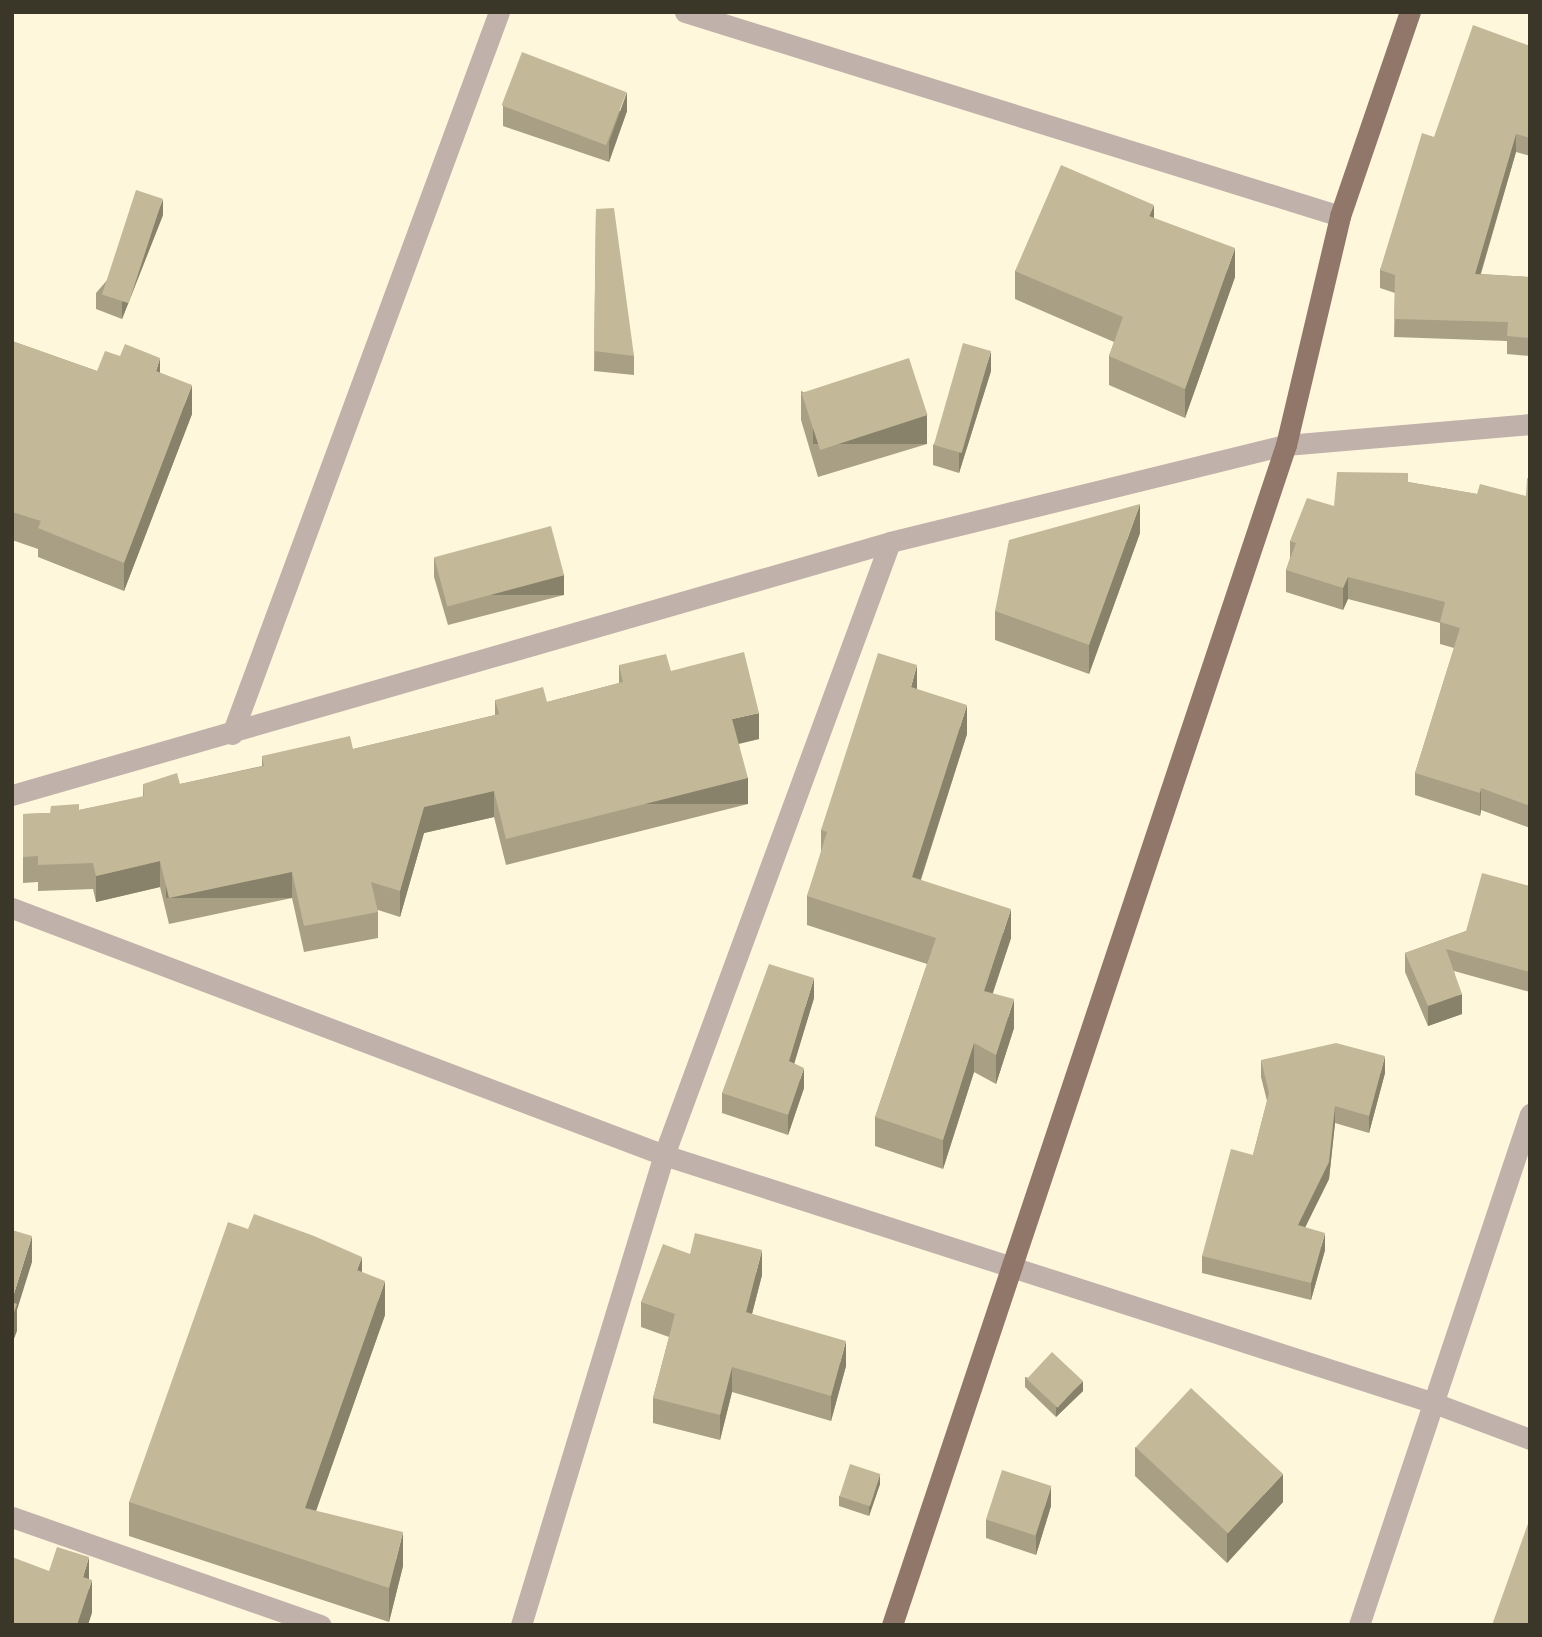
<!DOCTYPE html>
<style>
body{margin:0}
#map{position:relative;width:1542px;height:1637px;overflow:hidden;background:#fff7dc;font-family:Raleway,sans-serif}
div>[style]{position:absolute}
[style*='--x']{left:calc(var(--x)*1px);top:calc(var(--y)*1px);width:calc(var(--w)*1px);rotate:calc(var(--a)*1deg)}
.minor>*{height:21px;margin:-10.5px;padding:0 10.5px;transform-origin:10.5px;border-radius:10.5px;background:#c0b1aa}
.major>*{height:21px;margin:-10.5px;padding:0 10.5px;transform-origin:10.5px;border-radius:10.5px;background:#91776a}
.wall>*{inset:0;background:#a89f84}
.shaded-wall>*{inset:0;background:#88826b;transform-origin:0 0}
.building>*{inset:0;background:#c3b999;transform-origin:0 0}
span{translate:-50% -50%;white-space:nowrap;text-align:center;line-height:1.15;-webkit-text-stroke:5px #fff;paint-order:stroke}
.frame{position:absolute;inset:0;border:14px solid #3a3628;pointer-events:none}
</style>
<div id="map">
<div class="minor">
<i style="--x:685;--y:12;--w:686;--a:17.3"></i>
<i style="--x:232;--y:734;--w:770;--a:-69.71"></i>
<i style="--x:12;--y:795;--w:914;--a:-16.07"></i>
<i style="--x:890;--y:542;--w:408;--a:-13.8"></i>
<i style="--x:1286;--y:445;--w:245;--a:-4.9"></i>
<i style="--x:12;--y:908;--w:697;--a:20.75"></i>
<i style="--x:664;--y:1155;--w:809;--a:17.85"></i>
<i style="--x:1434;--y:1403;--w:103;--a:20.6"></i>
<i style="--x:12;--y:1517;--w:327;--a:19.3"></i>
<i style="--x:521;--y:1625;--w:491;--a:-73.1"></i>
<i style="--x:664;--y:1155;--w:653;--a:-69.76"></i>
<i style="--x:1359;--y:1625;--w:539;--a:-71.5"></i>
</div>
<div class="major">
<i style="--x:892;--y:1625;--w:1244;--a:-71.54"></i>
<i style="--x:1286;--y:445;--w:235;--a:-76.7"></i>
<i style="--x:1340;--y:216;--w:216;--a:-71.1"></i>
</div>
<div class="wall">
<i style="clip-path:polygon(1530px 46px,1530px 156px,1516px 152px,1481px 274px,1530px 277px,1530px 356px,1507px 354px,1507px 341px,1394px 337px,1395px 293px,1380px 288px,1380px 270px,1434px 137px)"></i>
<i style="clip-path:polygon(503px 106px,627px 111px,609px 162px,503px 126px)"></i>
<i style="clip-path:polygon(596px 209px,634px 356px,634px 375px,594px 371px)"></i>
<i style="clip-path:polygon(163px 215px,122px 319px,96px 309px,96px 293px)"></i>
<i style="clip-path:polygon(1154px 218px,1235px 277px,1185px 418px,1109px 385px,1109px 356px,1114px 342px,1015px 299px,1015px 271px)"></i>
<i style="clip-path:polygon(12px 341px,97px 371px,160px 373px,192px 414px,124px 591px,38px 557px,38px 549px,12px 540px)"></i>
<i style="clip-path:polygon(991px 371px,959px 473px,933px 465px,933px 445px)"></i>
<i style="clip-path:polygon(801px 391px,927px 444px,818px 477px,801px 420px)"></i>
<i style="clip-path:polygon(1530px 478px,1530px 828px,1481px 810px,1480px 816px,1415px 795px,1415px 773px,1454px 648px,1440px 644px,1440px 623px,1348px 599px,1343px 610px,1286px 592px,1286px 570px,1290px 558px,1290px 541px,1334px 506px,1408px 482px,1477px 494px,1526px 496px)"></i>
<i style="clip-path:polygon(1140px 533px,1089px 674px,995px 640px,995px 611px)"></i>
<i style="clip-path:polygon(434px 558px,564px 595px,448px 625px,434px 577px)"></i>
<i style="clip-path:polygon(619px 665px,671px 671px,759px 739px,739px 744px,748px 804px,506px 865px,494px 817px,424px 833px,400px 917px,378px 910px,378px 938px,304px 952px,292px 898px,169px 924px,160px 887px,96px 902px,93px 889px,38px 891px,38px 882px,23px 883px,23px 814px,50px 813px,79px 810px,143px 797px,143px 784px,180px 784px,262px 766px,262px 756px,353px 749px,495px 715px,495px 700px,547px 702px,619px 683px)"></i>
<i style="clip-path:polygon(917px 689px,967px 734px,921px 880px,1011px 938px,993px 993px,1014px 1028px,996px 1084px,974px 1072px,943px 1169px,875px 1146px,875px 1117px,927px 964px,807px 925px,807px 896px,821px 854px,821px 830px)"></i>
<i style="clip-path:polygon(1530px 886px,1530px 992px,1454px 971px,1462px 1014px,1428px 1026px,1405px 972px,1405px 953px,1466px 931px)"></i>
<i style="clip-path:polygon(814px 998px,794px 1063px,804px 1088px,788px 1135px,722px 1113px,722px 1093px)"></i>
<i style="clip-path:polygon(1261px 1060px,1385px 1073px,1369px 1133px,1335px 1123px,1329px 1179px,1305px 1227px,1325px 1250px,1311px 1300px,1202px 1273px,1202px 1256px,1253px 1155px,1267px 1101px,1261px 1077px)"></i>
<i style="clip-path:polygon(690px 1254px,762px 1275px,752px 1314px,846px 1366px,831px 1421px,732px 1392px,720px 1440px,653px 1423px,653px 1398px,669px 1337px,641px 1327px,641px 1302px)"></i>
<i style="clip-path:polygon(362px 1272px,385px 1315px,316px 1511px,403px 1566px,389px 1622px,129px 1536px,129px 1502px)"></i>
<i style="clip-path:polygon(1025px 1377px,1083px 1391px,1056px 1417px,1025px 1387px)"></i>
<i style="clip-path:polygon(1135px 1447px,1283px 1502px,1227px 1563px,1135px 1476px)"></i>
<i style="clip-path:polygon(880px 1484px,869px 1516px,839px 1506px,839px 1496px)"></i>
<i style="clip-path:polygon(1051px 1506px,1036px 1555px,986px 1538px,986px 1519px)"></i>
</div>
<div class="shaded-wall">
<i style="clip-path:polygon(627px 92px,627px 111px,609px 162px,609px 142px)"></i>
<i style="clip-path:polygon(1516px 134px,1516px 152px,1475px 292px,1475px 274px)"></i>
<i style="clip-path:polygon(163px 199px,163px 215px,122px 319px,122px 303px)"></i>
<i style="clip-path:polygon(1154px 205px,1154px 233px,1149px 216px)"></i>
<i style="clip-path:polygon(1235px 248px,1235px 277px,1185px 418px,1185px 389px)"></i>
<i style="clip-path:polygon(991px 351px,991px 371px,959px 473px,959px 453px)"></i>
<i style="clip-path:polygon(160px 358px,160px 387px,156px 371px)"></i>
<i style="clip-path:polygon(192px 385px,192px 414px,124px 591px,124px 563px)"></i>
<i style="left:927px;top:415px;width:29px;height:114px;rotate:90deg"></i>
<i style="clip-path:polygon(1140px 504px,1140px 533px,1089px 674px,1089px 645px)"></i>
<i style="left:564px;top:575px;width:20px;height:120px;rotate:90deg"></i>
<i style="clip-path:polygon(1348px 577px,1348px 599px,1343px 610px,1343px 588px)"></i>
<i style="clip-path:polygon(917px 665px,917px 694px,911px 687px)"></i>
<i style="clip-path:polygon(967px 705px,967px 734px,912px 906px,912px 877px)"></i>
<i style="clip-path:polygon(759px 713px,759px 739px,732px 745px,732px 719px)"></i>
<i style="left:748px;top:778px;width:26px;height:250px;rotate:90deg"></i>
<i style="clip-path:polygon(1481px 788px,1481px 810px,1480px 816px,1480px 793px)"></i>
<i style="clip-path:polygon(494px 791px,494px 817px,424px 833px,400px 917px,400px 891px,424px 807px)"></i>
<i style="clip-path:polygon(160px 861px,160px 887px,96px 902px,96px 876px)"></i>
<i style="left:292px;top:872px;width:26px;height:126px;rotate:90deg"></i>
<i style="clip-path:polygon(1011px 909px,1011px 938px,984px 1019px,984px 991px)"></i>
<i style="clip-path:polygon(814px 978px,814px 998px,789px 1081px,789px 1061px)"></i>
<i style="clip-path:polygon(1462px 994px,1462px 1014px,1428px 1026px,1428px 1006px)"></i>
<i style="clip-path:polygon(1014px 999px,1014px 1028px,996px 1084px,996px 1055px)"></i>
<i style="clip-path:polygon(974px 1043px,974px 1072px,943px 1169px,943px 1140px)"></i>
<i style="clip-path:polygon(1385px 1056px,1385px 1073px,1369px 1133px,1369px 1116px)"></i>
<i style="clip-path:polygon(804px 1068px,804px 1088px,788px 1135px,788px 1115px)"></i>
<i style="clip-path:polygon(1335px 1106px,1335px 1123px,1329px 1179px,1298px 1242px,1298px 1225px)"></i>
<i style="clip-path:polygon(1325px 1233px,1325px 1250px,1311px 1300px,1311px 1283px)"></i>
<i style="clip-path:polygon(32px 1236px,32px 1262px,17px 1310px,17px 1331px,12px 1344px,12px 1300px)"></i>
<i style="clip-path:polygon(762px 1250px,762px 1275px,746px 1337px,746px 1312px)"></i>
<i style="clip-path:polygon(362px 1257px,362px 1291px,357px 1270px)"></i>
<i style="clip-path:polygon(385px 1281px,385px 1315px,305px 1542px,305px 1508px)"></i>
<i style="clip-path:polygon(846px 1341px,846px 1366px,831px 1421px,831px 1396px)"></i>
<i style="clip-path:polygon(732px 1367px,732px 1392px,720px 1440px,720px 1415px)"></i>
<i style="clip-path:polygon(1083px 1381px,1083px 1391px,1056px 1417px,1056px 1407px)"></i>
<i style="clip-path:polygon(880px 1474px,880px 1484px,869px 1516px,869px 1506px)"></i>
<i style="clip-path:polygon(1283px 1474px,1283px 1502px,1227px 1563px,1227px 1534px)"></i>
<i style="clip-path:polygon(1051px 1486px,1051px 1506px,1036px 1555px,1036px 1535px)"></i>
<i style="clip-path:polygon(403px 1532px,403px 1566px,389px 1622px,389px 1588px)"></i>
<i style="clip-path:polygon(89px 1557px,89px 1589px,92px 1580px,92px 1613px,88px 1625px,77px 1625px,83px 1577px)"></i>
</div>
<div class="building">
<i style="clip-path:polygon(1473px 25px,1530px 46px,1530px 138px,1516px 134px,1475px 274px,1530px 277px,1530px 338px,1507px 336px,1508px 322px,1394px 319px,1395px 275px,1380px 270px,1422px 133px,1434px 137px)"></i>
<i style="left:522px;top:52px;width:112px;height:57px;rotate:21deg"></i>
<i style="clip-path:polygon(1061px 165px,1154px 205px,1149px 216px,1235px 248px,1185px 389px,1109px 356px,1123px 317px,1015px 271px)"></i>
<i style="left:136px;top:190px;width:28px;height:110px;rotate:18deg"></i>
<i style="clip-path:polygon(614px 208px,634px 356px,594px 351px,596px 209px)"></i>
<i style="clip-path:polygon(12px 341px,97px 371px,105px 351px,120px 356px,125px 344px,160px 358px,156px 371px,192px 385px,124px 563px,38px 528px,41px 521px,12px 512px)"></i>
<i style="left:963px;top:343px;width:29px;height:106px;rotate:16deg"></i>
<i style="left:909px;top:358px;width:60px;height:113px;rotate:72deg"></i>
<i style="clip-path:polygon(1337px 472px,1408px 473px,1408px 482px,1477px 494px,1480px 484px,1526px 496px,1527px 478px,1530px 478px,1530px 806px,1481px 788px,1480px 793px,1415px 773px,1460px 628px,1440px 622px,1445px 602px,1348px 577px,1343px 588px,1286px 570px,1296px 543px,1290px 541px,1307px 498px,1334px 506px)"></i>
<i style="clip-path:polygon(1140px 504px,1089px 645px,995px 611px,1009px 540px)"></i>
<i style="left:551px;top:526px;width:51px;height:121px;rotate:75deg"></i>
<i style="clip-path:polygon(744px 652px,759px 713px,732px 719px,748px 778px,506px 839px,494px 791px,424px 807px,400px 891px,371px 882px,378px 912px,304px 926px,292px 872px,169px 898px,160px 861px,96px 876px,93px 863px,38px 865px,38px 856px,23px 857px,23px 814px,50px 813px,51px 806px,79px 804px,79px 810px,144px 796px,143px 784px,177px 773px,180px 784px,264px 766px,262px 756px,350px 736px,353px 749px,471px 721px,499px 714px,495px 700px,543px 687px,547px 702px,623px 682px,619px 665px,666px 654px,671px 671px)"></i>
<i style="clip-path:polygon(878px 653px,917px 665px,911px 687px,967px 705px,912px 877px,1011px 909px,984px 991px,1014px 999px,996px 1055px,974px 1043px,943px 1140px,875px 1117px,936px 938px,807px 896px,827px 832px,821px 830px)"></i>
<i style="clip-path:polygon(1482px 873px,1530px 886px,1530px 972px,1446px 949px,1462px 994px,1428px 1006px,1405px 953px,1466px 931px)"></i>
<i style="clip-path:polygon(769px 964px,814px 978px,789px 1061px,804px 1068px,788px 1115px,722px 1093px)"></i>
<i style="clip-path:polygon(1336px 1043px,1385px 1056px,1369px 1116px,1335px 1106px,1329px 1162px,1298px 1225px,1325px 1233px,1311px 1283px,1202px 1256px,1231px 1149px,1253px 1155px,1269px 1093px,1261px 1060px)"></i>
<i style="clip-path:polygon(254px 1214px,314px 1236px,362px 1257px,357px 1270px,385px 1281px,305px 1508px,403px 1532px,389px 1588px,129px 1502px,228px 1222px,248px 1229px)"></i>
<i style="clip-path:polygon(12px 1230px,32px 1236px,12px 1300px)"></i>
<i style="clip-path:polygon(695px 1233px,762px 1250px,746px 1312px,846px 1341px,831px 1396px,732px 1367px,720px 1415px,653px 1398px,675px 1314px,641px 1302px,663px 1244px,690px 1254px)"></i>
<i style="clip-path:polygon(12px 1302px,17px 1304px,12px 1318px)"></i>
<i style="left:1052px;top:1352px;width:42px;height:37px;rotate:43deg"></i>
<i style="left:1191px;top:1388px;width:126px;height:81px;rotate:43deg"></i>
<i style="left:850px;top:1464px;width:32px;height:34px;rotate:18deg"></i>
<i style="left:1002px;top:1470px;width:52px;height:52px;rotate:18deg"></i>
<i style="clip-path:polygon(1530px 1518px,1530px 1623px,1528px 1625px,1492px 1625px)"></i>
<i style="clip-path:polygon(57px 1547px,89px 1557px,83px 1577px,92px 1580px,77px 1625px,12px 1625px,12px 1557px,49px 1571px)"></i>
</div>
<div class="frame"></div>
</div>
